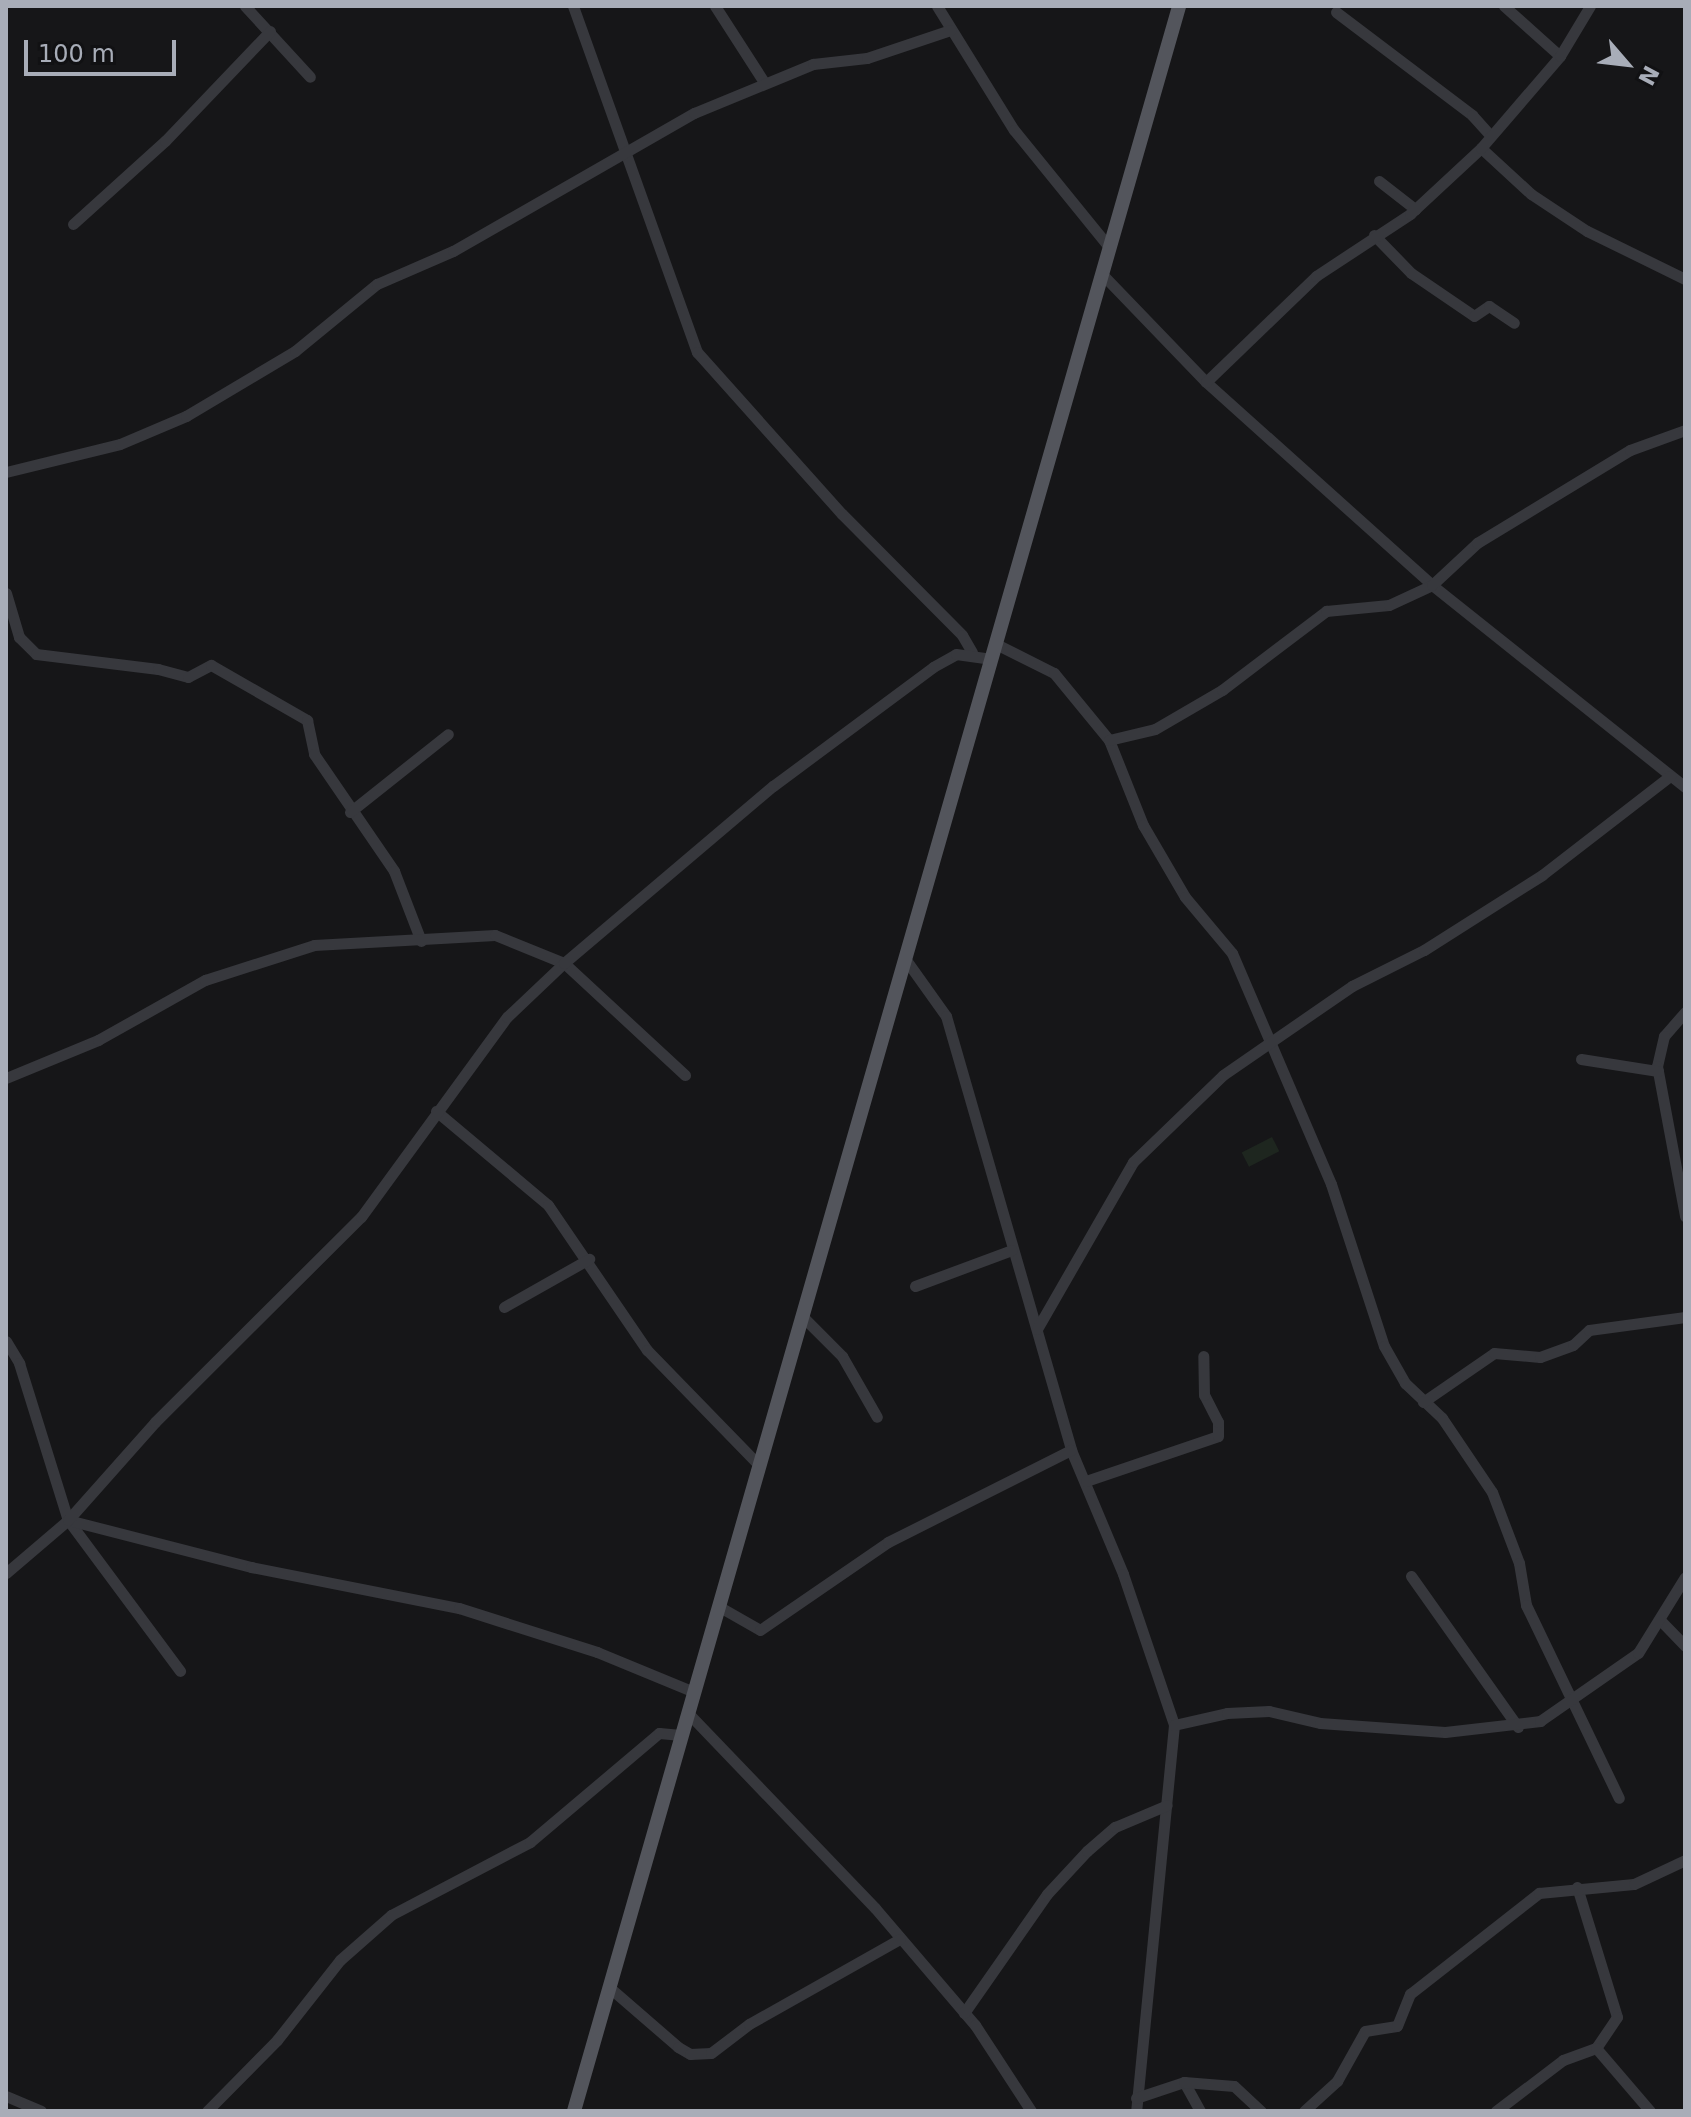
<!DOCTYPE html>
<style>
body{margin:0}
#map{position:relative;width:1691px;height:2117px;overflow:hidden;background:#161618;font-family:"DejaVu Sans",sans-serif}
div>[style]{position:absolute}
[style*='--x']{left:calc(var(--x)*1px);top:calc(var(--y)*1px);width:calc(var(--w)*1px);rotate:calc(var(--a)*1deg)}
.green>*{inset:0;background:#1e261f;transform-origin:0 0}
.minor>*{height:11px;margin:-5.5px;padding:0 5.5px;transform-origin:5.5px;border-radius:5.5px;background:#37383d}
.major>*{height:14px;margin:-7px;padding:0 7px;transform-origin:7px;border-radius:7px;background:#53555c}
span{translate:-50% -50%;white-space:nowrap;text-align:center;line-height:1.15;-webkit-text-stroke:7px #111113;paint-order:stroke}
.frame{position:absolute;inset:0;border:8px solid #a8adb8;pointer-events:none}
.north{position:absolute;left:1587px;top:24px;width:80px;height:80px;-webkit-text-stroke:6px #111113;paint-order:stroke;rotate:118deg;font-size:22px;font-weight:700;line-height:32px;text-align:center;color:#a8adb8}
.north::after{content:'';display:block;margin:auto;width:28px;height:36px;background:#a8adb8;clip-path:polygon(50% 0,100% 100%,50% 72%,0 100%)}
.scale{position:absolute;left:24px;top:40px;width:152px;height:36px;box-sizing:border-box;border:4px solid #a8adb8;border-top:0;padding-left:10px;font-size:24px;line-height:28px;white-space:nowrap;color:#a8adb8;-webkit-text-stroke:6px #111113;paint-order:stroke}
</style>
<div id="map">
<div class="green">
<i style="left:1272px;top:1137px;width:16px;height:34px;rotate:63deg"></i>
</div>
<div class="minor">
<i style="--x:245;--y:6;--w:96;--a:47.5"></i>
<i style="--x:573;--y:6;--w:368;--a:70.3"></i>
<i style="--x:697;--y:352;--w:217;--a:48.2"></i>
<i style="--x:842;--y:514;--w:170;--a:45.2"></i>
<i style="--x:962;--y:635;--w:20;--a:60"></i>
<i style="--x:715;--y:6;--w:90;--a:57.2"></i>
<i style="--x:937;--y:6;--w:146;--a:58.2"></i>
<i style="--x:1014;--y:130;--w:151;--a:50.9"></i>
<i style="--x:1504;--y:6;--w:75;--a:41.8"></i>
<i style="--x:1336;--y:12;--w:171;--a:37.1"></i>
<i style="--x:1472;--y:115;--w:28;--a:48"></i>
<i style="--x:1481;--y:148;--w:68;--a:42.6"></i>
<i style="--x:1531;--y:194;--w:67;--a:33.5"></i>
<i style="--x:1587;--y:231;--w:109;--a:26.1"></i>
<i style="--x:1379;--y:181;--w:46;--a:37.9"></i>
<i style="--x:73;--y:224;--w:124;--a:-42.1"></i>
<i style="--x:165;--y:141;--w:152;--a:-46.3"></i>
<i style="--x:1374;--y:235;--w:53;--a:45.8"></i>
<i style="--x:1411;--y:273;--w:76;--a:34.3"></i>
<i style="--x:1474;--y:316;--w:18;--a:-34"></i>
<i style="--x:1489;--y:306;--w:30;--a:34"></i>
<i style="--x:1101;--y:273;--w:151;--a:46.1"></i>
<i style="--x:1206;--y:382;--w:304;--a:41.9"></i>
<i style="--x:1432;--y:585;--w:324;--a:38.6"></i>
<i style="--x:1206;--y:382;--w:153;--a:-43.9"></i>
<i style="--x:1316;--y:276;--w:113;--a:-33.4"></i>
<i style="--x:1410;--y:214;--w:97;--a:-42.9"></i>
<i style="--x:1481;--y:148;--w:121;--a:-49.3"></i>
<i style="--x:1560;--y:56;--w:58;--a:-59"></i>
<i style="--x:6;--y:472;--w:117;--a:-13.8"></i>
<i style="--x:120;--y:444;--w:72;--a:-23"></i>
<i style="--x:186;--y:416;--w:127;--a:-30.8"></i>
<i style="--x:295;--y:351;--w:106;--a:-39.3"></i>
<i style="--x:377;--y:284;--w:83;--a:-23.5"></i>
<i style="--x:453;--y:251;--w:278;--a:-29.8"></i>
<i style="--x:694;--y:113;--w:129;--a:-22.4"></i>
<i style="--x:813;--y:64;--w:54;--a:-6.3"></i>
<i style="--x:867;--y:58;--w:88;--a:-18.6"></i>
<i style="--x:6;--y:593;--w:46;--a:73.5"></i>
<i style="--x:19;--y:637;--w:24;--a:45"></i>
<i style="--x:36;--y:654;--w:123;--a:7"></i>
<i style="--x:158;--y:669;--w:31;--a:15"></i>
<i style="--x:188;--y:677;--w:26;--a:-28"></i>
<i style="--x:211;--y:665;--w:111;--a:29.8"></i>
<i style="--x:307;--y:720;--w:35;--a:78"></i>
<i style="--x:314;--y:754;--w:142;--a:55.6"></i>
<i style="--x:394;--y:871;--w:75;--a:68.9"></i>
<i style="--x:996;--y:644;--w:65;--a:26.6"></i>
<i style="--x:1054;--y:673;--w:87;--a:50.6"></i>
<i style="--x:1109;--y:740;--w:92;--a:68.2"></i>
<i style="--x:1143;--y:825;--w:83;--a:59.7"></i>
<i style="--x:1185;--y:897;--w:73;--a:50"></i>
<i style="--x:1232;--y:953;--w:251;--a:66.8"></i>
<i style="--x:1331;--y:1184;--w:170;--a:71.9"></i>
<i style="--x:1384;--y:1346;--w:43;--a:60.4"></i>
<i style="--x:1405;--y:1383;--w:51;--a:43.4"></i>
<i style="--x:1442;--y:1418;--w:89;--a:56"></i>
<i style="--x:1492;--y:1492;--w:76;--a:69.2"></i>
<i style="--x:1519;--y:1563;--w:43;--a:80.5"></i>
<i style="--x:1526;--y:1605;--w:214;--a:64.3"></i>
<i style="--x:1109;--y:740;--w:47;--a:-13.4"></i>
<i style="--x:1155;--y:729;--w:78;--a:-30.2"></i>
<i style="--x:1222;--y:690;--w:131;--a:-37.2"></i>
<i style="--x:1326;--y:611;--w:63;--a:-5.4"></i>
<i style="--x:1389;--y:605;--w:47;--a:-24.9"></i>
<i style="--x:1432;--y:585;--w:62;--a:-43"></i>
<i style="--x:1477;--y:543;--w:179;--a:-31.3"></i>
<i style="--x:1630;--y:450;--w:59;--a:-20"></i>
<i style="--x:350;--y:812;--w:125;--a:-38.5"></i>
<i style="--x:906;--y:960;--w:69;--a:54.5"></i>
<i style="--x:946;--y:1016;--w:452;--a:73.9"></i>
<i style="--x:1071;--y:1450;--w:134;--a:67.2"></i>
<i style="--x:1123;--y:1574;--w:159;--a:71.3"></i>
<i style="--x:1174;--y:1725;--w:388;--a:95.6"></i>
<i style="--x:1685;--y:1012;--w:32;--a:131"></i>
<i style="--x:1664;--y:1036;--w:31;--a:103"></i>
<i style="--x:1657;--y:1066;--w:153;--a:79.4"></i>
<i style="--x:1581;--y:1059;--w:78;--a:8.9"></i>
<i style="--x:6;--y:1078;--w:100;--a:-22.4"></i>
<i style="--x:98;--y:1040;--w:123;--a:-29.3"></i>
<i style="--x:205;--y:980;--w:114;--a:-17.8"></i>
<i style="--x:314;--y:945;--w:181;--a:-3.2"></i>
<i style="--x:495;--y:935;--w:74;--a:22.1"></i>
<i style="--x:564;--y:963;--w:165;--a:42.8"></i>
<i style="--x:436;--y:1111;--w:146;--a:40"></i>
<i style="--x:548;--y:1205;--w:176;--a:55.7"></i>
<i style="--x:647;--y:1350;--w:159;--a:45.8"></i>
<i style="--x:915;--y:1286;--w:103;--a:-20.4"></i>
<i style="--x:504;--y:1307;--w:98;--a:-29.5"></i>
<i style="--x:802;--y:1316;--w:57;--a:45"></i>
<i style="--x:842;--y:1356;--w:70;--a:60.2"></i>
<i style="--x:1037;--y:1329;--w:193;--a:-60.1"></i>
<i style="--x:1133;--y:1162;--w:125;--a:-44"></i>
<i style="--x:1223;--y:1075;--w:157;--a:-34.6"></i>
<i style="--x:1352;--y:986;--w:80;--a:-26.6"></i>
<i style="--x:1424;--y:950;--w:140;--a:-32.4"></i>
<i style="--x:1542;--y:875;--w:162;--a:-37.7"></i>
<i style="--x:6;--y:1341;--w:26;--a:59"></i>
<i style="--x:19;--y:1363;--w:164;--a:72.7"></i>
<i style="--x:68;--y:1520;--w:188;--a:53.4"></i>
<i style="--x:1423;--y:1402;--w:86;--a:-34.6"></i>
<i style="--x:1494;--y:1353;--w:46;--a:5"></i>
<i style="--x:1540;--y:1357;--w:35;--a:-20"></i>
<i style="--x:1573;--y:1345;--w:22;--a:-43"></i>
<i style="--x:1589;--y:1330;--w:97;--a:-7.7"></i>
<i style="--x:1086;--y:1481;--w:139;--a:-18.8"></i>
<i style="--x:1218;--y:1436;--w:14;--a:-90"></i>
<i style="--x:1218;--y:1422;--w:30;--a:-117"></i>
<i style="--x:1204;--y:1395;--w:39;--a:-91"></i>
<i style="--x:68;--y:1520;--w:189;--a:14.4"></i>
<i style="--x:251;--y:1567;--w:212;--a:11.2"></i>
<i style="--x:459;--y:1608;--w:145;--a:17.7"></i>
<i style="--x:597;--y:1652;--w:105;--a:22.4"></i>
<i style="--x:6;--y:1573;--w:82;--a:-40.5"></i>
<i style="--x:68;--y:1520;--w:131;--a:-48.4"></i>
<i style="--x:155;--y:1422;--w:291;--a:-44.9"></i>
<i style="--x:361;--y:1217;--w:248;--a:-53.9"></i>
<i style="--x:507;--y:1017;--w:79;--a:-43.5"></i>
<i style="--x:564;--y:963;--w:274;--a:-40.3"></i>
<i style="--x:773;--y:786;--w:199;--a:-36.6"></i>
<i style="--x:933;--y:667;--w:26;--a:-29"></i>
<i style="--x:956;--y:654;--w:36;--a:8"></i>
<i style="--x:1411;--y:1576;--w:185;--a:54.7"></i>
<i style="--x:718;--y:1606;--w:48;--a:29.7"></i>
<i style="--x:760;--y:1630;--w:155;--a:-34.5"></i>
<i style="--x:888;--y:1542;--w:205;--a:-26.7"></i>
<i style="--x:1661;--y:1621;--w:35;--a:46"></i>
<i style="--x:688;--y:1713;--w:270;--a:46.2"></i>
<i style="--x:875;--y:1908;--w:154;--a:49.5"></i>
<i style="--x:975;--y:2025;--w:103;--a:56.9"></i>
<i style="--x:1174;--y:1725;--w:54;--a:-12.8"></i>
<i style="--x:1227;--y:1713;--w:42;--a:-2.7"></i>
<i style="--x:1269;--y:1711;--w:52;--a:13.2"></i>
<i style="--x:1320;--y:1723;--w:125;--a:4.1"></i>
<i style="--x:1445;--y:1732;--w:96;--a:-6.6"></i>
<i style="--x:1540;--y:1721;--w:119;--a:-34.8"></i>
<i style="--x:1638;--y:1653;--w:89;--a:-58.3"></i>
<i style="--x:1577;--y:1887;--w:136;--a:72.9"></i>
<i style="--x:1617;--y:2017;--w:37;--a:124"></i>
<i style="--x:610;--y:1988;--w:90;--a:40.9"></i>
<i style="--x:678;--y:2047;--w:14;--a:30"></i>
<i style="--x:690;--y:2054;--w:21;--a:-3"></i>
<i style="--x:711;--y:2053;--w:48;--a:-37.3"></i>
<i style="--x:749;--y:2024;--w:173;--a:-29.4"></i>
<i style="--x:964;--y:2013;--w:145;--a:-55.1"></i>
<i style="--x:1047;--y:1894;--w:59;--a:-47.1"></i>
<i style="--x:1087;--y:1851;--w:37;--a:-41"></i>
<i style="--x:1115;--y:1827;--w:56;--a:-22.9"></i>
<i style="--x:1184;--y:2082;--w:33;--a:61"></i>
<i style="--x:6;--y:2096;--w:38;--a:23"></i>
<i style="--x:1136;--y:2098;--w:51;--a:-18.4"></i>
<i style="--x:1184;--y:2082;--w:50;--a:4.6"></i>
<i style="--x:1234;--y:2086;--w:37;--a:43"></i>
<i style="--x:207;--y:2111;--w:100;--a:-45.4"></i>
<i style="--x:277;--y:2040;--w:102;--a:-51.8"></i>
<i style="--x:340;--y:1960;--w:68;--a:-41.4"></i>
<i style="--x:391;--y:1915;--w:157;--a:-27.7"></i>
<i style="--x:530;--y:1842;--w:169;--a:-40.2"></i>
<i style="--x:659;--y:1733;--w:22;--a:5"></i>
<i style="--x:1304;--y:2111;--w:45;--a:-42.3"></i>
<i style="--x:1337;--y:2081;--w:57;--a:-60.8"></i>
<i style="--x:1365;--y:2031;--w:32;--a:-9"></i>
<i style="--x:1397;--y:2026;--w:35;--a:-68"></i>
<i style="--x:1410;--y:1994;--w:164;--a:-38.1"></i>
<i style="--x:1539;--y:1893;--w:95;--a:-5.4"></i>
<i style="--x:1634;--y:1884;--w:56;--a:-25.2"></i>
<i style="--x:1496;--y:2111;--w:84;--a:-37.3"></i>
<i style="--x:1563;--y:2060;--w:35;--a:-20"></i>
<i style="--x:1596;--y:2048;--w:83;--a:49.4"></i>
</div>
<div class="major">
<i style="--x:574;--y:2111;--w:2190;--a:-73.96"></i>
</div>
<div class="frame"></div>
<div class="north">N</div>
<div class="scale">100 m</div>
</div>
